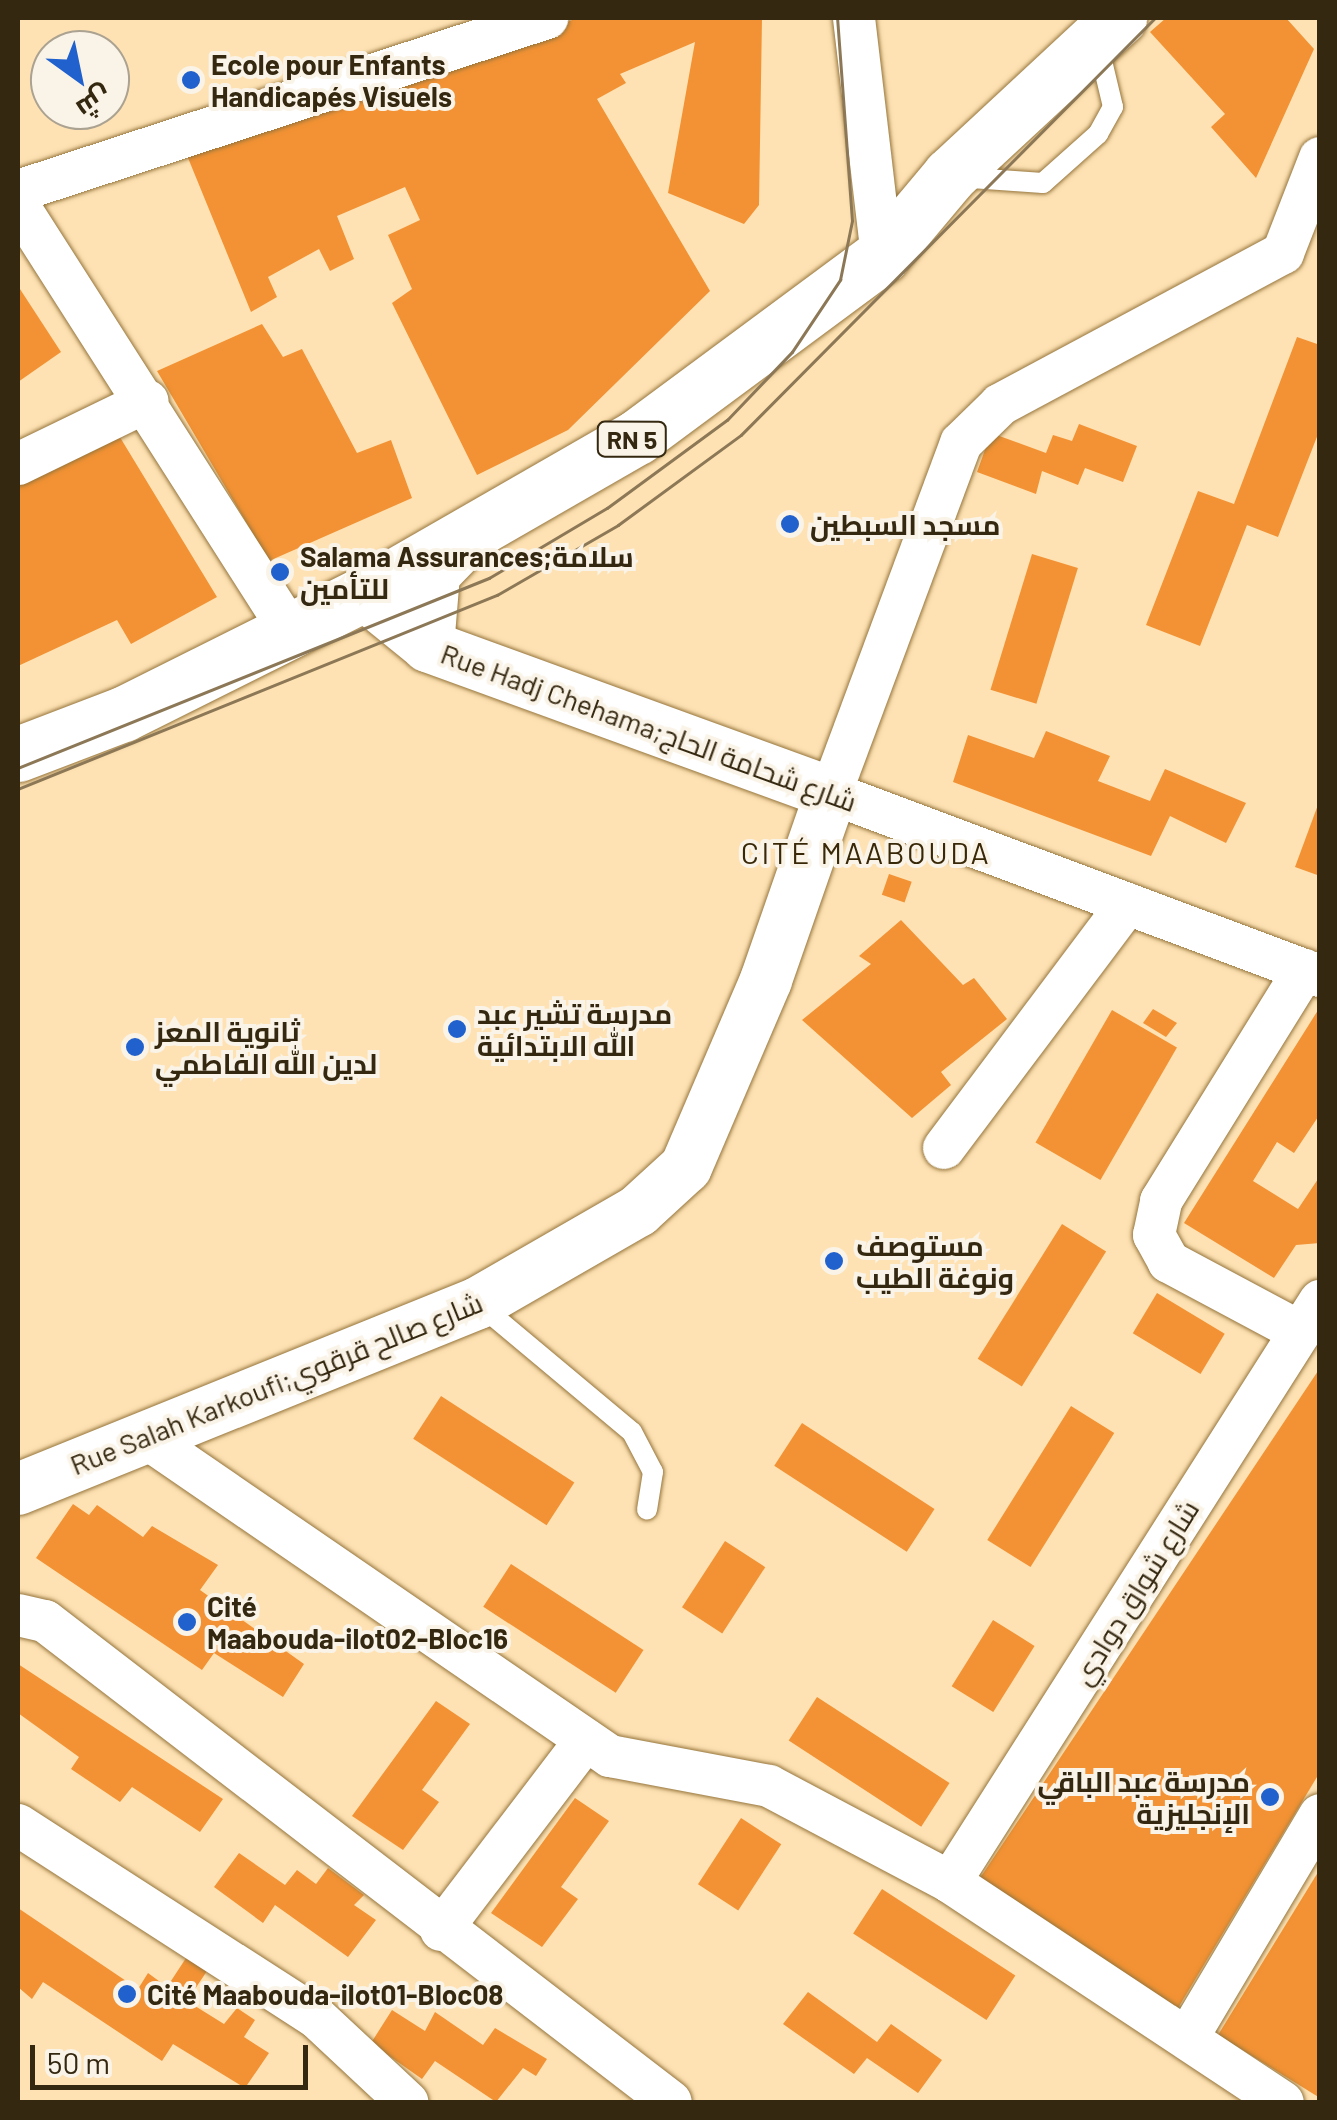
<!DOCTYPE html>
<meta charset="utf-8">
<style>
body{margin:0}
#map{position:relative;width:1337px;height:2120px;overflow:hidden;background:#fee2b3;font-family:Barlow,Cairo,sans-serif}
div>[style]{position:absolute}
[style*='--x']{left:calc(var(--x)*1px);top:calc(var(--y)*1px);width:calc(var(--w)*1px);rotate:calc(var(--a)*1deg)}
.building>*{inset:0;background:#f29234;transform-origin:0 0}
.roads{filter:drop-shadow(0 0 2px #95753c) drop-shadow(0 0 2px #95753c)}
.service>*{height:20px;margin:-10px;padding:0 10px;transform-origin:10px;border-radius:10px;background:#fff}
.minor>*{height:42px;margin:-21px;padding:0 21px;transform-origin:21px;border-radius:21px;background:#fff}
.tertiary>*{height:52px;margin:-26px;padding:0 26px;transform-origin:26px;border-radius:26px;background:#fff}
.primary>*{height:55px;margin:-27.5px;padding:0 27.5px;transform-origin:27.5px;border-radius:27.5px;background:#fff}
.tram>*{height:2.5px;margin:-1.25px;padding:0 1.25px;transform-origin:1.25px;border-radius:1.25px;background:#8c7856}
.dots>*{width:28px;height:28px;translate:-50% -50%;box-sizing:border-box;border:5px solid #faf3e7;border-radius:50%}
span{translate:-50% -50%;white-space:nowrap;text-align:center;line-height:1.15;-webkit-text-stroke:8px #faf3e7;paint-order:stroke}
.shield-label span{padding:2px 8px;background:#faf3e7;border:2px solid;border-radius:8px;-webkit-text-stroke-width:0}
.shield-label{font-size:25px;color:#352810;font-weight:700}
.poi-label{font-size:28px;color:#352810;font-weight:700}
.left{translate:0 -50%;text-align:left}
.right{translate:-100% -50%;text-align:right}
.street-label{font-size:28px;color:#352810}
.neighbourhood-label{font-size:30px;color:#382808;letter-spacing:2.5px}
.frame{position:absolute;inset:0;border:20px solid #352810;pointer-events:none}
.north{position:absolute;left:30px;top:30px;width:100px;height:100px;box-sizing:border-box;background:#faf3e7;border:2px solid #aba291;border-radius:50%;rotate:147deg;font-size:28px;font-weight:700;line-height:40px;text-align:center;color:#352810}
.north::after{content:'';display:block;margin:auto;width:35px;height:45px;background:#2061cd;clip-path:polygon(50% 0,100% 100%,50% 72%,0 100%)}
.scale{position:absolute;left:30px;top:2045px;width:278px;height:45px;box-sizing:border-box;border:5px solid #352810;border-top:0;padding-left:12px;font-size:30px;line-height:35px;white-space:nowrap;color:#352810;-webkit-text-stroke:8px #faf3e7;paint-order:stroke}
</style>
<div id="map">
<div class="building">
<i style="clip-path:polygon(578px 18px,762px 18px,759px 205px,744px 224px,668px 193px,695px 42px,620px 74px,626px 83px,597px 99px,710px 291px,568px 430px,477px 475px,392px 303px,412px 289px,388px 235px,420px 220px,405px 187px,337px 216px,354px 259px,330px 271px,319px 249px,268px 277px,277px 297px,251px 312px,186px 153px)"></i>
<i style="clip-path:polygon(1166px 18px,1286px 18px,1314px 49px,1256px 178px,1211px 127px,1225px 114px,1150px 32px)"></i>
<i style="clip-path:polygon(18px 286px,61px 352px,18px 382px)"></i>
<i style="clip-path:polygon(262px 324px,283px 357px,302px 349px,357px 453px,391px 440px,412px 498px,269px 561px,157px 371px)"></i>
<i style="clip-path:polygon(1297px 337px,1320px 345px,1320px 429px,1278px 537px,1247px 525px,1200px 646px,1146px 625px,1198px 491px,1234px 504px)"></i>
<i style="clip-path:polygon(1079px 424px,1137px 446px,1123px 482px,1085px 468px,1078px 485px,1042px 471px,1036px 494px,977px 472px,991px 433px,1046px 453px,1053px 435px,1072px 441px)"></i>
<i style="clip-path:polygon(115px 429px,217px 597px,131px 644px,117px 620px,18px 666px,18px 476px)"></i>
<i style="left:1032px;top:554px;width:48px;height:142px;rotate:17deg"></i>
<i style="clip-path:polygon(1046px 731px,1110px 756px,1098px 781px,1150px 801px,1165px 769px,1246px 803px,1226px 843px,1170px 816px,1151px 856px,953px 782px,968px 735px,1034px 758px)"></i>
<i style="clip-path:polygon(1319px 802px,1320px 802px,1320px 876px,1295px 867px)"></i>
<i style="left:889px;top:874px;width:24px;height:22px;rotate:19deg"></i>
<i style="clip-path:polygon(901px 920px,963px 985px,974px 978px,1007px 1019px,941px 1072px,951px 1085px,912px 1118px,802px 1020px,871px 964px,859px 956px)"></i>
<i style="clip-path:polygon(1320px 1007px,1320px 1114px,1294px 1153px,1277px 1142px,1253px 1181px,1298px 1209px,1320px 1176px,1320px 1243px,1296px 1245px,1274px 1278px,1184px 1223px)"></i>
<i style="clip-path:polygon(1153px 1009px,1177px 1023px,1166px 1037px,1143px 1023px)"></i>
<i style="left:1112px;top:1010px;width:75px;height:153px;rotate:30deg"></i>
<i style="left:1062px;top:1224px;width:52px;height:159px;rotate:32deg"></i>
<i style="left:1157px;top:1293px;width:79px;height:47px;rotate:31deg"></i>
<i style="clip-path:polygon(1320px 1368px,1320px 1772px,1178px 2008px,978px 1881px)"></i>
<i style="left:441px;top:1396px;width:159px;height:51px;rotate:33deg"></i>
<i style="left:1071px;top:1406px;width:51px;height:158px;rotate:32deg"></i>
<i style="left:802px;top:1423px;width:158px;height:51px;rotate:33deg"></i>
<i style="clip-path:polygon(73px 1504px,89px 1515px,97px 1505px,143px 1537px,152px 1526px,218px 1565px,200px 1590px,304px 1664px,283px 1697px,214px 1653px,202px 1670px,36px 1558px)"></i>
<i style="left:725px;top:1541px;width:48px;height:79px;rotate:33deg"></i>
<i style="left:511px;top:1564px;width:158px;height:51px;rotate:33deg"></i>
<i style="left:993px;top:1620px;width:49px;height:78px;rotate:32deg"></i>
<i style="clip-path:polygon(18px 1664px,223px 1799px,200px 1832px,132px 1787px,120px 1802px,71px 1769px,79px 1757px,18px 1713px)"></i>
<i style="left:817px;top:1697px;width:158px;height:52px;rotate:33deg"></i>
<i style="clip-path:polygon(436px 1701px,470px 1724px,422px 1790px,439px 1802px,403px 1850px,352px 1816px)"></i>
<i style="clip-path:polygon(575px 1798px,609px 1821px,561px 1887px,578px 1899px,542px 1947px,491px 1913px)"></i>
<i style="left:741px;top:1818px;width:48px;height:79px;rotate:33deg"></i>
<i style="clip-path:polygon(239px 1853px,285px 1885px,297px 1870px,316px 1884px,328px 1868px,364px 1895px,354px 1905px,376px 1920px,348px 1957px,275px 1905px,263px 1923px,214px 1887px)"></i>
<i style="clip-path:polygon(1320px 1869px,1320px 2098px,1218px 2035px)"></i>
<i style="left:882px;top:1889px;width:159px;height:53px;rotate:33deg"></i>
<i style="clip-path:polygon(18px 1908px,138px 1989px,148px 1973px,167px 1987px,188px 1955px,209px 1968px,187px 2001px,224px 2024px,237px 2008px,255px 2020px,244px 2037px,269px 2053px,245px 2088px,173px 2044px,162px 2061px,43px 1982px,32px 1999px,18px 1987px)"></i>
<i style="clip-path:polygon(808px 1992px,877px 2042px,891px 2024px,942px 2060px,918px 2093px,867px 2058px,854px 2074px,783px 2024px)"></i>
<i style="clip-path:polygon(392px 2010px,425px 2031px,435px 2012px,483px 2045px,495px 2028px,547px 2059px,536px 2076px,523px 2068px,496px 2102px,435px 2061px,422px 2079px,371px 2043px)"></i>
</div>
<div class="roads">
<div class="service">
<i style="--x:957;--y:177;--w:86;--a:4"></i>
<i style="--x:1043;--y:183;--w:74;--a:-41.7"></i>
<i style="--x:1098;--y:134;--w:31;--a:-61"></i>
<i style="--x:1113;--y:107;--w:65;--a:-103.4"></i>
<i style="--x:480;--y:1305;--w:198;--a:39.9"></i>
<i style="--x:632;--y:1432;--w:45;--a:62.3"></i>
<i style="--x:653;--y:1472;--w:38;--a:99"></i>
</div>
<div class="minor">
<i style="--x:854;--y:18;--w:240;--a:83.3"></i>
<i style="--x:1320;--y:158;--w:102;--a:111.3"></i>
<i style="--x:1283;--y:253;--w:321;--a:151.8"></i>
<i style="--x:1000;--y:405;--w:54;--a:135.7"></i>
<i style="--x:961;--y:443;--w:373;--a:110.4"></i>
<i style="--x:831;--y:793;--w:522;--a:20.52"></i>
<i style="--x:18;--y:191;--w:557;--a:-18.11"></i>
<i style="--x:18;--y:205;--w:505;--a:57.44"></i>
<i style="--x:18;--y:464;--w:144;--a:-25.9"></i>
<i style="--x:944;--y:1148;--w:305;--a:-53.1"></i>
<i style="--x:1300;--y:1332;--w:149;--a:-151.9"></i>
<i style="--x:1169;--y:1262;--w:31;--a:-119"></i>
<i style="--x:1154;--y:1235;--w:35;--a:-78"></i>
<i style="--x:1161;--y:1201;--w:272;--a:-58.2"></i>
<i style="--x:142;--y:1435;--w:568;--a:34.45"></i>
<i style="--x:610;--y:1756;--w:162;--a:10.7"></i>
<i style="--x:769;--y:1786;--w:205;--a:27.9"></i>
<i style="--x:950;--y:1882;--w:399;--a:33.5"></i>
<i style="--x:18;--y:1615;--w:28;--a:13"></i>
<i style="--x:45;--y:1621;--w:789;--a:37.54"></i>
<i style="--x:18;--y:1825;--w:354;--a:32.8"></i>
<i style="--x:316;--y:2017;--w:125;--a:43"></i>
<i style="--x:950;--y:1882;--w:689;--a:-57.51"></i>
<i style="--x:441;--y:1930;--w:239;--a:-52.7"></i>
<i style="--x:1189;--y:2035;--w:256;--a:-59.2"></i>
</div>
<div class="tertiary">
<i style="--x:428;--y:646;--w:72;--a:-85.2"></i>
<i style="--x:434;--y:574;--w:57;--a:-45.7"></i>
<i style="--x:18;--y:1489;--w:496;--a:-22"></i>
<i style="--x:478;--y:1303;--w:185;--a:-29.9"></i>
<i style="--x:638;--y:1211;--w:65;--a:-42.5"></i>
<i style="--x:686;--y:1167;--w:203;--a:-66.8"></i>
<i style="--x:766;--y:980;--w:198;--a:-70.8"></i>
<i style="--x:831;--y:793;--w:429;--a:-160"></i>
<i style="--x:428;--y:646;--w:82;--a:-140.9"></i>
</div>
<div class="primary">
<i style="--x:18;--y:754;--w:112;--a:-20.9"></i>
<i style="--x:123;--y:714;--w:269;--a:-26.5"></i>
<i style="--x:364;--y:594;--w:315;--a:-29.9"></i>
<i style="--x:637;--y:437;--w:305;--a:-36.5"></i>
<i style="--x:882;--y:256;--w:106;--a:-50"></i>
<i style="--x:950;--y:175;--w:231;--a:-42.9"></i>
</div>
</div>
<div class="tram">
<i style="--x:18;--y:768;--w:508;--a:-21.97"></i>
<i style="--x:489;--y:578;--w:137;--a:-30.7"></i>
<i style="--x:607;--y:508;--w:149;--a:-36.3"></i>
<i style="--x:727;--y:420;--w:94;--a:-46.3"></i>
<i style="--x:792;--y:352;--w:87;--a:-56.3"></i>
<i style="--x:840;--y:280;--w:60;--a:-78.5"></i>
<i style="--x:852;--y:221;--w:204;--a:-94.2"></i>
<i style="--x:18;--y:789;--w:517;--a:-22.05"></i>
<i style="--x:497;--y:595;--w:140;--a:-30"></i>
<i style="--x:618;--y:525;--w:152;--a:-36.2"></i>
<i style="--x:741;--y:435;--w:588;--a:-45.21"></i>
</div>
<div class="dots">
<i style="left:191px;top:80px;background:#2061cd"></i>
<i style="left:790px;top:524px;background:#2061cd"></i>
<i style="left:280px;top:572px;background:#2061cd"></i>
<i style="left:457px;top:1029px;background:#2061cd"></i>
<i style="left:135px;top:1047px;background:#2061cd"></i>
<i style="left:834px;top:1261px;background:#2061cd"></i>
<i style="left:187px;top:1622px;background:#2061cd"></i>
<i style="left:1270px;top:1797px;background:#2061cd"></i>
<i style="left:127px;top:1994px;background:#2061cd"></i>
</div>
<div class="shield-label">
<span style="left:632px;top:439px">RN 5</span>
</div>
<div class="poi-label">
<span class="left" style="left:211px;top:80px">Ecole pour Enfants<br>Handicapés Visuels</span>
<span class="left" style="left:810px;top:524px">مسجد السبطين</span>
<span class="left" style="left:300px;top:572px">Salama Assurances;سلامة<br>للتأمين</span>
<span class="left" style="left:477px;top:1029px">مدرسة تشير عبد<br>الله الابتدائية</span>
<span class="left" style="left:155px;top:1047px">ثانوية المعز<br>لدين الله الفاطمي</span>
<span class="left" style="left:856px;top:1261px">مستوصف<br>ونوغة الطيب</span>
<span class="left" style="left:207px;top:1622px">Cité<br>Maabouda-ilot02-Bloc16</span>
<span class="right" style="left:1250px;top:1797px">مدرسة عبد الباقي<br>الإنجليزية</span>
<span class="left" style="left:147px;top:1994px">Cité Maabouda-ilot01-Bloc08</span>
</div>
<div class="street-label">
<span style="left:649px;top:727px;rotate:20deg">Rue Hadj Chehama;شارع شحامة الحاج</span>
<span style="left:276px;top:1383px;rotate:-22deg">Rue Salah Karkoufi;شارع صالح قرقوي</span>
<span style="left:1135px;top:1592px;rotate:-58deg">شارع شواق دوادي</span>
</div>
<div class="neighbourhood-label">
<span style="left:866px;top:852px">CITÉ MAABOUDA</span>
</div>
<div class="frame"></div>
<div class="north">ش</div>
<div class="scale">50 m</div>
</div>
